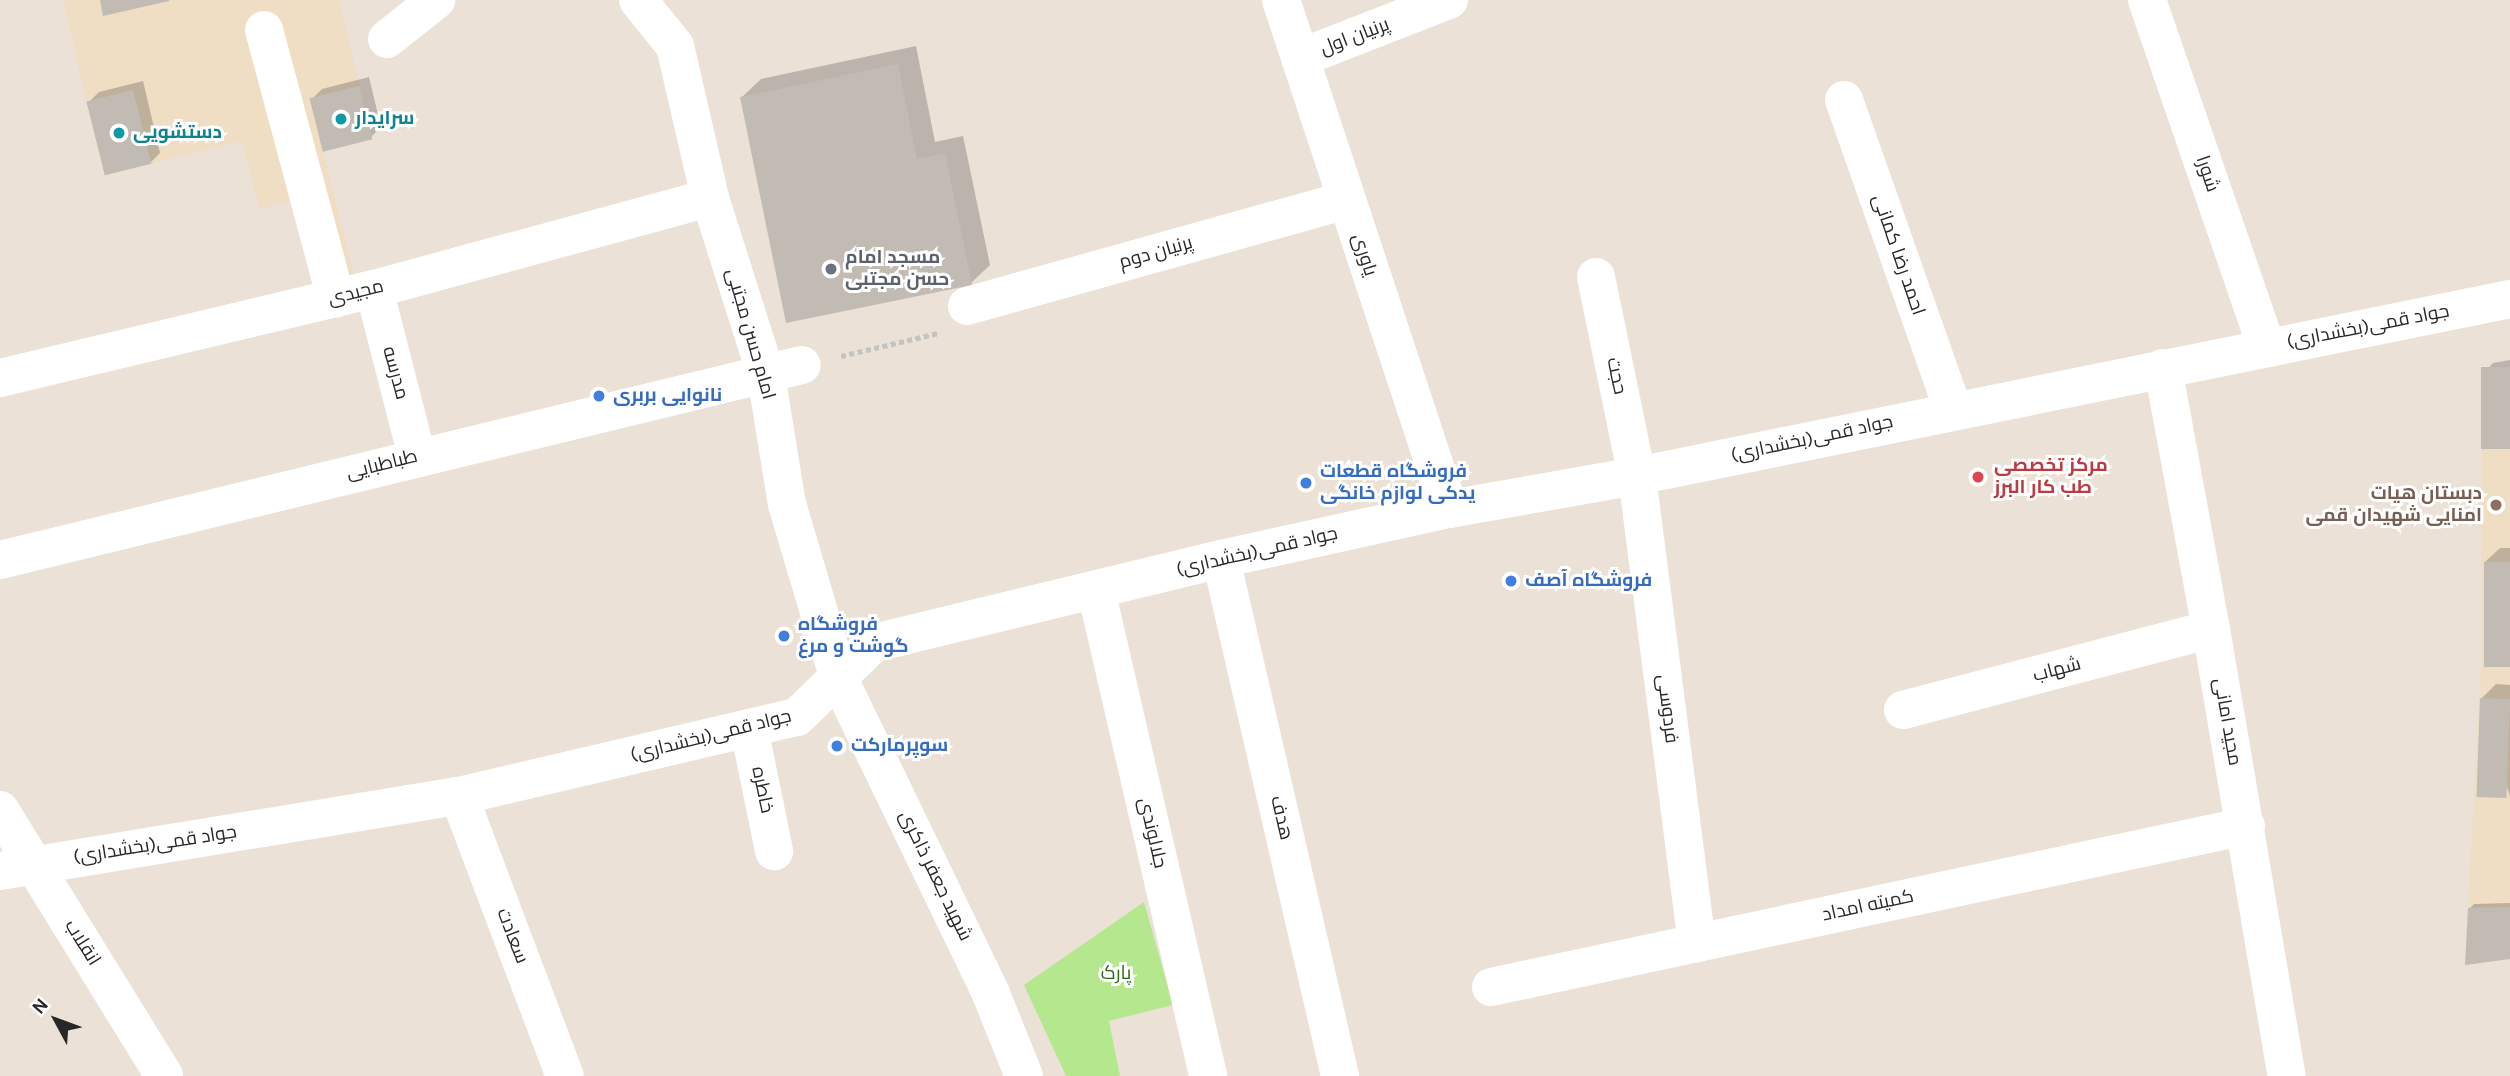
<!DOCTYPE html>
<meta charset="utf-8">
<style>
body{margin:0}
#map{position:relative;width:2510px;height:1076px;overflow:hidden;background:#ebe1d7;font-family:Karla,Cairo,sans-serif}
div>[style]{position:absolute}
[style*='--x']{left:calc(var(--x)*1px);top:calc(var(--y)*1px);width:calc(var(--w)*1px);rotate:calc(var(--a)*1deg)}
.education>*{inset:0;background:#efddc4}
.green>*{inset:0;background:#b4e78e}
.shadow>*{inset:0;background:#0003}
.building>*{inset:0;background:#c2bbb4;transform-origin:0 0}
.path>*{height:4.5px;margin-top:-2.25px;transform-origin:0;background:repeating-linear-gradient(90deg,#c3c3c3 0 5px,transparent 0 8.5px)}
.minor>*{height:38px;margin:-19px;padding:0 19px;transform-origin:19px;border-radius:19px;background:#fff}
.dots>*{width:19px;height:19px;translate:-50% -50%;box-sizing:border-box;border:4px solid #fff;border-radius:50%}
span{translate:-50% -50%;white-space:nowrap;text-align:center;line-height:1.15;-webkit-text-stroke:6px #fff;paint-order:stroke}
.street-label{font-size:19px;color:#272727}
.culture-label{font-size:19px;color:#0d838f;font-weight:700}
.left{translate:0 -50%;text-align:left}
.worship-label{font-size:19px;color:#5b616d;font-weight:700}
.shop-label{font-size:19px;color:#366cbe;font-weight:700}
.health-label{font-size:19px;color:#be3a42;font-weight:700}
.education-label{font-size:19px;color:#785e54;font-weight:700}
.right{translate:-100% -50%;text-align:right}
.park-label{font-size:19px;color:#2c6813}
.north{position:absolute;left:21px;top:985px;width:70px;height:70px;-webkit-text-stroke:5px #fff;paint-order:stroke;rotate:311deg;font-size:19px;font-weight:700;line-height:28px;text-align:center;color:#272727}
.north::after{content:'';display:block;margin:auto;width:24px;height:32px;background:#272727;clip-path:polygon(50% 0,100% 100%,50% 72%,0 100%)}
</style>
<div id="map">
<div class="education">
<i style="clip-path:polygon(63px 0,339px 0,372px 139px,323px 151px,356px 282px,318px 292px,294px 200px,260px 209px,242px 141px,104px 176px)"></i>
<i style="clip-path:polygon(2510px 367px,2510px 959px,2465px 965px,2481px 667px,2482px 373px)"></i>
</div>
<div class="green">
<i style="clip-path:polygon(1144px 902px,1173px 1005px,1109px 1021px,1120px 1076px,1066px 1076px,1024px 985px)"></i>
</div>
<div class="shadow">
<i style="clip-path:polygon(916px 46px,935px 142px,963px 136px,990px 265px,971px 283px,742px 97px,761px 79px)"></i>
<i style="clip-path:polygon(369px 77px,381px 127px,371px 137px,312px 99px,322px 89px)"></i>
<i style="clip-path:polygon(143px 81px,160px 153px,150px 163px,89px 102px,99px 92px)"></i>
<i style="clip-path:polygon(2510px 360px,2510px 447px,2483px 374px,2493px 363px)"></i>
<i style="clip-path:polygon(2500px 548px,2510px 548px,2510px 667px,2485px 562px)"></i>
<i style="clip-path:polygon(2496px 684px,2510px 685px,2510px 797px,2481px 699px)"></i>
<i style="clip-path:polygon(2510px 903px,2510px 957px,2470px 908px,2474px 904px)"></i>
</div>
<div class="building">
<i style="clip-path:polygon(100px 0,169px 0,169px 1px,103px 16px)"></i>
<i style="clip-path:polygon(898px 64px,917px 159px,945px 153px,972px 285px,786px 323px,740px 97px)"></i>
<i style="left:359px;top:86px;width:55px;height:51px;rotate:76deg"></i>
<i style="left:133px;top:90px;width:76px;height:48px;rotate:76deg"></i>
<i style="left:2510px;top:367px;width:82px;height:29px;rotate:90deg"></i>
<i style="left:2484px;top:562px;width:26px;height:105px"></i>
<i style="left:2480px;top:698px;width:30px;height:99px;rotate:2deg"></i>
<i style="clip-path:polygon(2510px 907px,2510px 959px,2465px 965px,2468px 908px)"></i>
</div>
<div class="path">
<i style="--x:841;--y:356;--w:100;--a:-13.3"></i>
</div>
<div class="minor">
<i style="--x:638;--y:0;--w:59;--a:51.2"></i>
<i style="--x:675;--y:46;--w:156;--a:77"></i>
<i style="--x:710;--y:198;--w:186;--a:72.4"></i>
<i style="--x:766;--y:375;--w:131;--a:80.8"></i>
<i style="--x:787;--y:504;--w:183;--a:73.5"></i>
<i style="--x:839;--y:679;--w:350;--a:64.2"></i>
<i style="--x:991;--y:994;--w:88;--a:68.1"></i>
<i style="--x:1281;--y:0;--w:536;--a:71.73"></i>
<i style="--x:2147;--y:0;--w:368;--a:71"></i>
<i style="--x:264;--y:30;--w:278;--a:75"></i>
<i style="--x:387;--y:39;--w:63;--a:-38.5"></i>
<i style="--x:1300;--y:58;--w:160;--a:-21.3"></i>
<i style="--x:1844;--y:100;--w:329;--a:70.6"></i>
<i style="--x:1596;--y:277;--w:203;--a:78.4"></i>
<i style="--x:1637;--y:476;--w:471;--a:82.7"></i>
<i style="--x:374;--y:289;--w:172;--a:75.6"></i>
<i style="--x:967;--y:306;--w:394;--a:-15.6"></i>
<i style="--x:2163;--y:368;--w:265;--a:79.6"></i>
<i style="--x:2211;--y:629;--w:453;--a:80.4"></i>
<i style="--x:0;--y:378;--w:384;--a:-13.4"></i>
<i style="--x:374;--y:289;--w:348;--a:-15.2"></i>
<i style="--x:1221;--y:559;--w:531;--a:77.04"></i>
<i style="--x:0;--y:560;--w:825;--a:-13.67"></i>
<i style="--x:1096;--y:590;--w:499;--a:77"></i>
<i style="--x:1903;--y:710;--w:318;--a:-14.7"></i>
<i style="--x:749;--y:728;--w:126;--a:78.5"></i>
<i style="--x:459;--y:796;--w:299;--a:69.3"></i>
<i style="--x:0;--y:810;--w:312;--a:58.3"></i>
<i style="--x:0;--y:871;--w:465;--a:-9.3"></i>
<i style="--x:459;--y:796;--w:347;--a:-13.2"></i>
<i style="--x:797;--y:717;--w:107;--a:-43.9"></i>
<i style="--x:874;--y:643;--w:357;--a:-13.6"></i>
<i style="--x:1221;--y:559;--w:233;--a:-12.4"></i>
<i style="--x:1449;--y:509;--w:191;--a:-10"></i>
<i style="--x:1637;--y:476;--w:891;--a:-11.46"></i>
<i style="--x:1491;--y:987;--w:772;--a:-12.04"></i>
</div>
<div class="dots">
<i style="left:341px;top:119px;background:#0f9aa8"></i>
<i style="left:119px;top:133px;background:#0f9aa8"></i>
<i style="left:831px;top:269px;background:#6b7280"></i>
<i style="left:599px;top:396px;background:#3f7fe0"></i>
<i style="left:1978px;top:477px;background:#e0444e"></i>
<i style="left:1306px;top:483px;background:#3f7fe0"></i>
<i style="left:2496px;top:505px;background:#8d6e63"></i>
<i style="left:1511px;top:581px;background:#3f7fe0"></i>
<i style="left:784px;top:636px;background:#3f7fe0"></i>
<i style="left:837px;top:746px;background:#3f7fe0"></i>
</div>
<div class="street-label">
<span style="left:1355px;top:37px;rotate:-21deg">پرنیان اول</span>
<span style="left:2207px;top:174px;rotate:71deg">شورا</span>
<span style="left:1156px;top:253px;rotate:-16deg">پرنیان دوم</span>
<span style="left:1364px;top:255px;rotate:72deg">یاوری</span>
<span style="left:1898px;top:255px;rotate:71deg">احمد رضا کمانی</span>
<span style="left:356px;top:293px;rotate:-14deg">مجیدی</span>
<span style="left:2368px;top:327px;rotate:-11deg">جواد قمی(بخشداری)</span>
<span style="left:750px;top:334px;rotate:74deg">امام حسن مجتبی</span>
<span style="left:395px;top:373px;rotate:75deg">مدرسه</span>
<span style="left:1616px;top:376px;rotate:78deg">حجت</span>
<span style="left:1812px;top:439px;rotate:-12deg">جواد قمی(بخشداری)</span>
<span style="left:382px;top:465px;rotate:-14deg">طباطبایی</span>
<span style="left:1257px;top:552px;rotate:-13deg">جواد قمی(بخشداری)</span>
<span style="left:2057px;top:670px;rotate:-15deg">شهاب</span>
<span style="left:1667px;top:709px;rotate:83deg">فردوسی</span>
<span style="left:2227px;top:722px;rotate:80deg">مجید امانی</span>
<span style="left:711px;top:736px;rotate:-14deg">جواد قمی(بخشداری)</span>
<span style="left:762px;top:790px;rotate:78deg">خاطره</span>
<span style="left:1281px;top:818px;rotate:77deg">هدف</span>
<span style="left:1152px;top:833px;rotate:77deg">جلالوندی</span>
<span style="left:155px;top:845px;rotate:-9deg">جواد قمی(بخشداری)</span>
<span style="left:935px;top:876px;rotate:64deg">شهید جعفر ذاکری</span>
<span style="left:1868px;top:906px;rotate:-12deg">کمیته امداد</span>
<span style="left:512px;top:936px;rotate:69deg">سعادت</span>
<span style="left:82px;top:943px;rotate:58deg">انقلاب</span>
</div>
<div class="culture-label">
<span class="left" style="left:355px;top:119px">سرایدار</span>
<span class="left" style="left:133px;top:133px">دستشویی</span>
</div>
<div class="worship-label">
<span class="left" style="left:845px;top:269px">مسجد امام<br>حسن مجتبی</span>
</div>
<div class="shop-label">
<span class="left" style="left:613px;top:396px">نانوایی بربری</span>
<span class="left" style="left:1320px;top:483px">فروشگاه قطعات<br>یدکی لوازم خانگی</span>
<span class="left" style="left:1525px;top:581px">فروشگاه آصف</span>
<span class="left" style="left:798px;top:636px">فروشگاه<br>گوشت و مرغ</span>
<span class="left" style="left:851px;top:746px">سوپرمارکت</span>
</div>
<div class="health-label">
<span class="left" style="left:1994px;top:477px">مرکز تخصصی<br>طب کار البرز</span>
</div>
<div class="education-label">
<span class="right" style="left:2482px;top:505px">دبستان هیات<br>امنایی شهیدان قمی</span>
</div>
<div class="park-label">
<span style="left:1116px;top:974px">پارک</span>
</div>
<div class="north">N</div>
</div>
